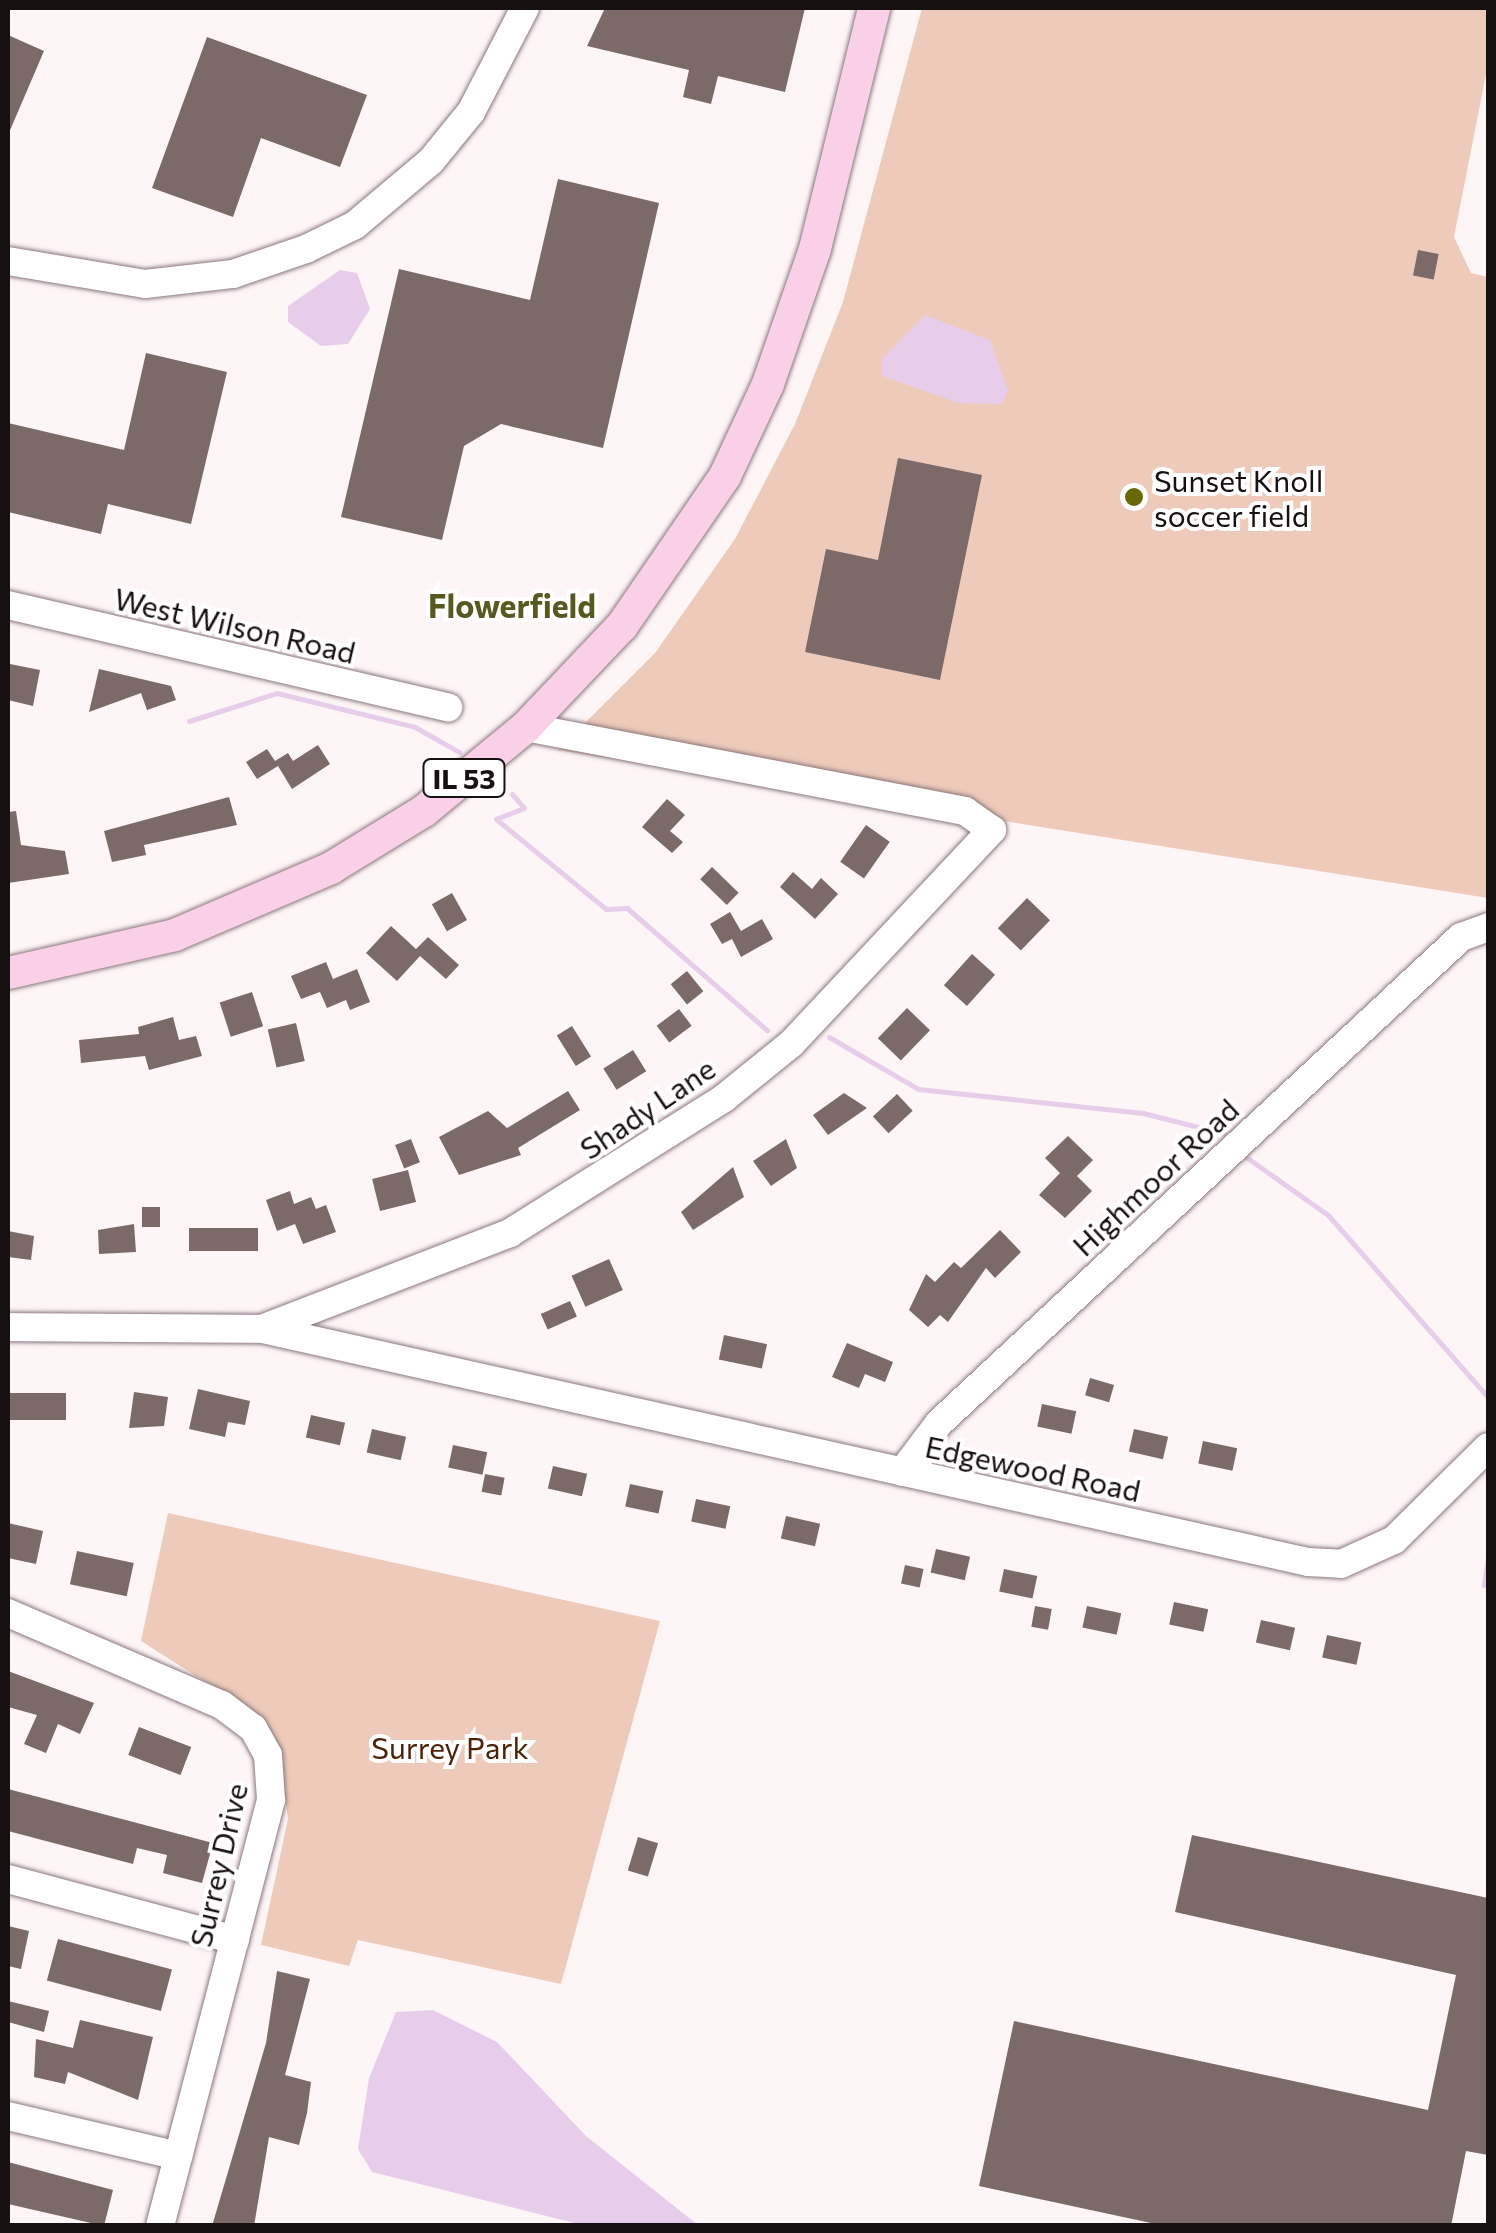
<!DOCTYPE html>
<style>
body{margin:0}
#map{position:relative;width:1496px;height:2233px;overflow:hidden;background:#fef5f7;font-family:Commissioner,sans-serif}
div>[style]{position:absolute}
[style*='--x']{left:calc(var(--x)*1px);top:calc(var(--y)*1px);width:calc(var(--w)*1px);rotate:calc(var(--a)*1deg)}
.green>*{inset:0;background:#edcaba}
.water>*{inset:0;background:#e7cdea}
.stream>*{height:5px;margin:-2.5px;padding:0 2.5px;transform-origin:2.5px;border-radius:2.5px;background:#e7cdea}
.building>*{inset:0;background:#7c6a68;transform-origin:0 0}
.roads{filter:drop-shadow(0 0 2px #8a787c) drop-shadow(0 0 2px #8a787c)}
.minor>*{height:28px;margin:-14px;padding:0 14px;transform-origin:14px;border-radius:14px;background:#fff}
.major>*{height:32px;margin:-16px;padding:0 16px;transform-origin:16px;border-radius:16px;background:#fad0e9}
.dots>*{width:28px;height:28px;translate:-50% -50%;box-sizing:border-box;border:5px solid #fff;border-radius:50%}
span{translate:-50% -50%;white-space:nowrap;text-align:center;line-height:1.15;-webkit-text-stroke:8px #fff;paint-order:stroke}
.shield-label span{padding:2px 8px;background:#fff;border:2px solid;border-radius:8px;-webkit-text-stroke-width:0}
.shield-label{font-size:28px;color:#171011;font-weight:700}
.poi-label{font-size:30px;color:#171011}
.left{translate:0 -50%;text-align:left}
.street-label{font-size:30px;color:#171011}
.park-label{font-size:30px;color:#4f2208}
.neighbourhood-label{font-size:32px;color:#58591e;font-weight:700}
.frame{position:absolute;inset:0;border:10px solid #171011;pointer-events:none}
</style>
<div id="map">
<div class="green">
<i style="clip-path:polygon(922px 8px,1488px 8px,1488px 64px,1454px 237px,1471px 273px,1488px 277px,1488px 898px,558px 750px,655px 653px,735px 539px,795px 424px,843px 302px)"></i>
<i style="clip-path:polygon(168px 1513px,660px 1621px,561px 1984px,358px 1940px,349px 1966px,261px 1945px,288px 1819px,280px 1755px,221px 1692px,141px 1641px)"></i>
</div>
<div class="water">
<i style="clip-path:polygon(340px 270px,357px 273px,370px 309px,348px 344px,321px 346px,288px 322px,288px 306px)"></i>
<i style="clip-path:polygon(925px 315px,990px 340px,1008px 391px,1001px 404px,959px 403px,882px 376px,882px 359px)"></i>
<i style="clip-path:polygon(433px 2010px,497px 2042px,586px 2136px,698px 2225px,582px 2225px,372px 2172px,358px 2149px,369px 2078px,396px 2012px)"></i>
</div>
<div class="stream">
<i style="--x:189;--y:721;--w:92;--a:-17.7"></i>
<i style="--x:277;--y:693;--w:142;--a:13.8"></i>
<i style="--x:415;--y:727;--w:51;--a:29.6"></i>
<i style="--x:512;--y:794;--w:18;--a:49"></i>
<i style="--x:524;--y:808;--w:30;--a:159"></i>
<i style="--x:496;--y:819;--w:142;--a:39.3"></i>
<i style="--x:606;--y:909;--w:21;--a:-3"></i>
<i style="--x:627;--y:908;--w:186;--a:41.1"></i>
<i style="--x:829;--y:1037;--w:103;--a:30.3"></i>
<i style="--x:918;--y:1089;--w:226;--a:6.1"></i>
<i style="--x:1143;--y:1113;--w:86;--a:14.2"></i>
<i style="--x:1246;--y:1157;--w:100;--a:35.3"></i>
<i style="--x:1328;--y:1215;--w:242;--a:48.7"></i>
<i style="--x:1484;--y:1585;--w:28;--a:-82"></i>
</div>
<div class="building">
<i style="clip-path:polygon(605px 8px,805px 8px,785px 92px,718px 76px,711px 104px,683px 97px,689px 70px,587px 46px)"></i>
<i style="clip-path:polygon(8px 35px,44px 51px,8px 135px)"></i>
<i style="clip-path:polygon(207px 37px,367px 95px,340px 167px,261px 138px,233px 217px,152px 188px)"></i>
<i style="clip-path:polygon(558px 179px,659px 203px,603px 448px,501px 424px,464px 446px,442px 540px,341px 517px,399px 269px,530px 300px)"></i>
<i style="left:1418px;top:250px;width:21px;height:26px;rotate:11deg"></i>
<i style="clip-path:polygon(146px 353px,227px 372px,191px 524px,108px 504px,101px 534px,8px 512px,8px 423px,124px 450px)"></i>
<i style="clip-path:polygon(898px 458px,982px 475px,940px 680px,805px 652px,826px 549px,878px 560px)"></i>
<i style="clip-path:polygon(10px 664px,40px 670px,33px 706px,8px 700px)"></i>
<i style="clip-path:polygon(99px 669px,171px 686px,176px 700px,147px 710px,141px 693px,89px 712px)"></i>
<i style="clip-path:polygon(318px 745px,330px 764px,292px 789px,278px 766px,257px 779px,246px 762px,267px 749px,275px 761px,288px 753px,293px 761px)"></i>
<i style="clip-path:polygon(229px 797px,237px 825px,144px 845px,146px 855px,112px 862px,104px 831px)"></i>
<i style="clip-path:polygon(667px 799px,685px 815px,670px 831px,683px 842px,672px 853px,642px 827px)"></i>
<i style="clip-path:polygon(16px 811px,21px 845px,65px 851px,69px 874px,8px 883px,8px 812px)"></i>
<i style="left:866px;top:825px;width:29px;height:45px;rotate:35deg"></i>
<i style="left:712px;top:867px;width:37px;height:17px;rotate:44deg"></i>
<i style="clip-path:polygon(793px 872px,812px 889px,821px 878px,838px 894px,815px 919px,780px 887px)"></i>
<i style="left:452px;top:893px;width:31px;height:23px;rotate:61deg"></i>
<i style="left:1027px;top:898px;width:32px;height:42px;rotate:44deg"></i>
<i style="clip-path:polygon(730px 912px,741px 931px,762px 919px,773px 939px,741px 957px,732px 939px,722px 944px,710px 924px)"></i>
<i style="clip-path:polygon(391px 926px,416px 949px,428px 937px,459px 965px,446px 979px,420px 956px,397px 981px,366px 953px)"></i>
<i style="left:972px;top:954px;width:31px;height:42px;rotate:42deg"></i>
<i style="clip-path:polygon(326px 962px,333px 979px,357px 969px,370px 1002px,350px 1010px,346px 1000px,327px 1008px,320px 992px,301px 999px,291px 976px)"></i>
<i style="left:687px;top:971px;width:26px;height:21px;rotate:51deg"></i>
<i style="left:252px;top:992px;width:36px;height:34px;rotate:72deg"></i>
<i style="left:907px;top:1008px;width:32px;height:42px;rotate:44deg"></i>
<i style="left:679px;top:1009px;width:21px;height:28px;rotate:53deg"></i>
<i style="clip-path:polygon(173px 1017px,179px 1040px,196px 1036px,202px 1056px,149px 1070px,145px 1056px,81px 1063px,79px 1040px,139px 1034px,138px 1027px)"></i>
<i style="left:296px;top:1023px;width:39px;height:29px;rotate:77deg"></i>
<i style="left:572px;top:1026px;width:36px;height:18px;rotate:58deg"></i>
<i style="left:633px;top:1050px;width:25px;height:35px;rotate:58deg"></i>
<i style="clip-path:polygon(568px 1091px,580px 1110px,518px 1148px,521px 1155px,459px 1175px,439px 1137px,488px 1111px,507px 1128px)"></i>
<i style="clip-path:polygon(844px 1093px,867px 1108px,828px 1135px,813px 1115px)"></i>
<i style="left:897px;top:1094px;width:23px;height:33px;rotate:47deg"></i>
<i style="clip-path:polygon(1068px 1136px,1093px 1160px,1077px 1176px,1092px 1191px,1065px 1218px,1039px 1195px,1060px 1173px,1045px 1158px)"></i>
<i style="left:411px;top:1139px;width:25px;height:17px;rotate:69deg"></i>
<i style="clip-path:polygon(786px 1139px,797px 1168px,771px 1186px,753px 1161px)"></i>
<i style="clip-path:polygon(733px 1167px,744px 1197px,693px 1230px,681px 1212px)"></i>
<i style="left:408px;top:1170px;width:33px;height:37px;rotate:76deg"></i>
<i style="clip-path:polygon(290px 1191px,294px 1204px,311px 1197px,316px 1209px,326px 1205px,336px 1232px,303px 1244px,295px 1224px,277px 1231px,266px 1200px)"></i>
<i style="left:142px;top:1207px;width:18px;height:20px"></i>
<i style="clip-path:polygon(134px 1224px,136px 1252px,99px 1254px,98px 1230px)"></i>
<i style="left:189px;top:1228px;width:69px;height:23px"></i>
<i style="clip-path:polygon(1000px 1230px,1021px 1252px,995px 1278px,986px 1268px,948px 1322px,940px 1315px,928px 1327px,909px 1310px,926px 1274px,935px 1282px,954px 1262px,961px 1268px)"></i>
<i style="clip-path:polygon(8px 1231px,34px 1236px,31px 1260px,8px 1257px)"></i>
<i style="left:609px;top:1259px;width:34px;height:41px;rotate:66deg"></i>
<i style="left:570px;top:1301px;width:17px;height:32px;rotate:66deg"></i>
<i style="left:724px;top:1335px;width:44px;height:25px;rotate:12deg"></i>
<i style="clip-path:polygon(847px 1343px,893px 1362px,885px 1382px,865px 1374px,859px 1388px,832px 1377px)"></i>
<i style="left:1090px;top:1378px;width:25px;height:18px;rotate:16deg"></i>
<i style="clip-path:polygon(198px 1389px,250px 1401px,245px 1425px,228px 1422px,225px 1437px,189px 1429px)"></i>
<i style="clip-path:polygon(134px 1392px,168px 1397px,164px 1426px,129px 1428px)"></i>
<i style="left:8px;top:1393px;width:58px;height:27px"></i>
<i style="left:1042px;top:1404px;width:35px;height:23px;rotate:12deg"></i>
<i style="left:311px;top:1415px;width:35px;height:23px;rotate:13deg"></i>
<i style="left:372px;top:1429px;width:35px;height:24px;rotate:13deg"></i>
<i style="left:1134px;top:1429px;width:35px;height:23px;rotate:13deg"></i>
<i style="left:1203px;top:1441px;width:35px;height:23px;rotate:12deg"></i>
<i style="left:453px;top:1445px;width:35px;height:23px;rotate:12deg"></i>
<i style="left:553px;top:1466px;width:35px;height:23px;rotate:13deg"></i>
<i style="left:485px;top:1474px;width:20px;height:18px;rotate:11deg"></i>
<i style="left:630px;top:1484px;width:34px;height:23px;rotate:12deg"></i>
<i style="left:696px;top:1499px;width:35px;height:23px;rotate:12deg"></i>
<i style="left:786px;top:1516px;width:35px;height:23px;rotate:13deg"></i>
<i style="clip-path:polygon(8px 1523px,43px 1531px,36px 1564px,8px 1558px)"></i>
<i style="left:936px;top:1549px;width:35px;height:24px;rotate:13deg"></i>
<i style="left:77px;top:1551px;width:58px;height:34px;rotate:12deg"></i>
<i style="left:905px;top:1565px;width:19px;height:19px;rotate:12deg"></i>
<i style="left:1004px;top:1569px;width:34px;height:23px;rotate:12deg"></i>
<i style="left:1174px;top:1602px;width:35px;height:23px;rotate:12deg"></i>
<i style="left:1035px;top:1606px;width:17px;height:21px;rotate:10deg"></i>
<i style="left:1087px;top:1606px;width:35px;height:22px;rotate:12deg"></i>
<i style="left:1261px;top:1620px;width:35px;height:23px;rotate:13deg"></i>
<i style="left:1327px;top:1635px;width:35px;height:23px;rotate:12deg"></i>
<i style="clip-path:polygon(8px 1671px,94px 1703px,80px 1734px,58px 1724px,46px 1753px,24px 1744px,37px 1715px,8px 1707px)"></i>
<i style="left:139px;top:1727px;width:56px;height:30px;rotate:21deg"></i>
<i style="clip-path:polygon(8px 1789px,213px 1843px,202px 1883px,163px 1873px,167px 1855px,137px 1848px,133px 1864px,8px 1831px)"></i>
<i style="clip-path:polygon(1192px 1835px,1488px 1898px,1488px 2155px,1466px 2151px,1451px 2226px,1165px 2226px,979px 2186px,1014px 2021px,1428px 2110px,1456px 1975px,1175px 1912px)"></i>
<i style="left:638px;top:1837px;width:21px;height:35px;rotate:17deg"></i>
<i style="clip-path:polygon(8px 1926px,29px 1931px,21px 1969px,8px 1966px)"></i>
<i style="left:58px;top:1939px;width:118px;height:43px;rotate:15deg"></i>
<i style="clip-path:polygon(277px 1971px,310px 1979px,285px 2075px,311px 2082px,307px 2113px,299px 2145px,269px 2137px,254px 2226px,212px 2226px,266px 2043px)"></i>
<i style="clip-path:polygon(8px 2001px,49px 2011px,44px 2032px,8px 2022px)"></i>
<i style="clip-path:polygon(80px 2020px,153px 2037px,138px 2100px,68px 2072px,65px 2084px,34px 2077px,36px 2039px,73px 2048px)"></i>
<i style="clip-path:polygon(8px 2162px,113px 2190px,104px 2226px,8px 2204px)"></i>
</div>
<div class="roads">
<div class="minor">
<i style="--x:8;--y:261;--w:139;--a:9.5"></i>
<i style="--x:145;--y:284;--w:89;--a:-6.5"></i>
<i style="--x:233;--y:274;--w:77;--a:-18.9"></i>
<i style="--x:306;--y:249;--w:55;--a:-26.1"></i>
<i style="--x:355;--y:225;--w:99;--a:-40.1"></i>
<i style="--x:431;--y:161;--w:63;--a:-50.8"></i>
<i style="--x:471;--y:112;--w:117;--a:-62.6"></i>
<i style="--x:8;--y:605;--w:452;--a:13.1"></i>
<i style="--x:8;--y:1327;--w:255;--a:0.4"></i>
<i style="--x:263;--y:1329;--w:1071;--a:12.57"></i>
<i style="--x:1308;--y:1562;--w:33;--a:3"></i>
<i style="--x:1341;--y:1564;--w:58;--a:-24.4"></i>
<i style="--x:1394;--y:1540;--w:132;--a:-44.7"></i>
<i style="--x:264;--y:1328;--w:264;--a:-21.1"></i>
<i style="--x:510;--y:1233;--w:253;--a:-32.2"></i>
<i style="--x:724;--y:1098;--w:86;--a:-38.9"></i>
<i style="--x:791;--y:1044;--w:294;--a:-46.8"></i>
<i style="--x:992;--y:830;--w:33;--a:-145"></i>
<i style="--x:965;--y:811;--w:447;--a:-169.2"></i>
<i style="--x:902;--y:1472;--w:61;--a:-52.9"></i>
<i style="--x:939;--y:1423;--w:713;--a:-42.95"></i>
<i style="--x:1461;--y:937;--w:29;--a:-20"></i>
<i style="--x:8;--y:1613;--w:233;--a:23.3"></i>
<i style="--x:222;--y:1705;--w:39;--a:37"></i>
<i style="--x:253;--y:1728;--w:31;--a:61"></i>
<i style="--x:268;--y:1755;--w:45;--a:86.2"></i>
<i style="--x:271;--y:1800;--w:440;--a:104.6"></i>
<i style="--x:8;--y:1879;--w:235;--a:15"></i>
<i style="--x:8;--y:2116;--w:175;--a:13.2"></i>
</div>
<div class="major">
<i style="--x:8;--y:973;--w:171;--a:-12.8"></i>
<i style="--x:175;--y:935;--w:170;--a:-23.2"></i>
<i style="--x:331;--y:868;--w:109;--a:-31.5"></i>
<i style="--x:424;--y:811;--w:132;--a:-39.5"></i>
<i style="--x:526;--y:727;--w:139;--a:-46.5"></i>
<i style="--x:622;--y:626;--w:182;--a:-55.5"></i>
<i style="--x:725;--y:476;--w:102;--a:-64.9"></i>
<i style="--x:768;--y:384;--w:143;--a:-70.8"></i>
<i style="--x:815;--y:249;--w:248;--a:-76.2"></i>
</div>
</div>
<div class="dots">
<i style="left:1134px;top:497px;background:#686905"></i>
</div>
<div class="shield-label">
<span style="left:464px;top:778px">IL 53</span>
</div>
<div class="poi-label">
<span class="left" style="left:1154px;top:497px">Sunset Knoll<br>soccer field</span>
</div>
<div class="street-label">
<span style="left:235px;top:625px;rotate:13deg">West Wilson Road</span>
<span style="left:647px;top:1108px;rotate:-34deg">Shady Lane</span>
<span style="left:1155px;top:1177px;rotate:-43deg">Highmoor Road</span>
<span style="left:1033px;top:1468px;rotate:12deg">Edgewood Road</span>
<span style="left:218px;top:1865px;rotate:-77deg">Surrey Drive</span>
</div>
<div class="park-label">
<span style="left:450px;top:1747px">Surrey Park</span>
</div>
<div class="neighbourhood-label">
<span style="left:512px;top:605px">Flowerfield</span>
</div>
<div class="frame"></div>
</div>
